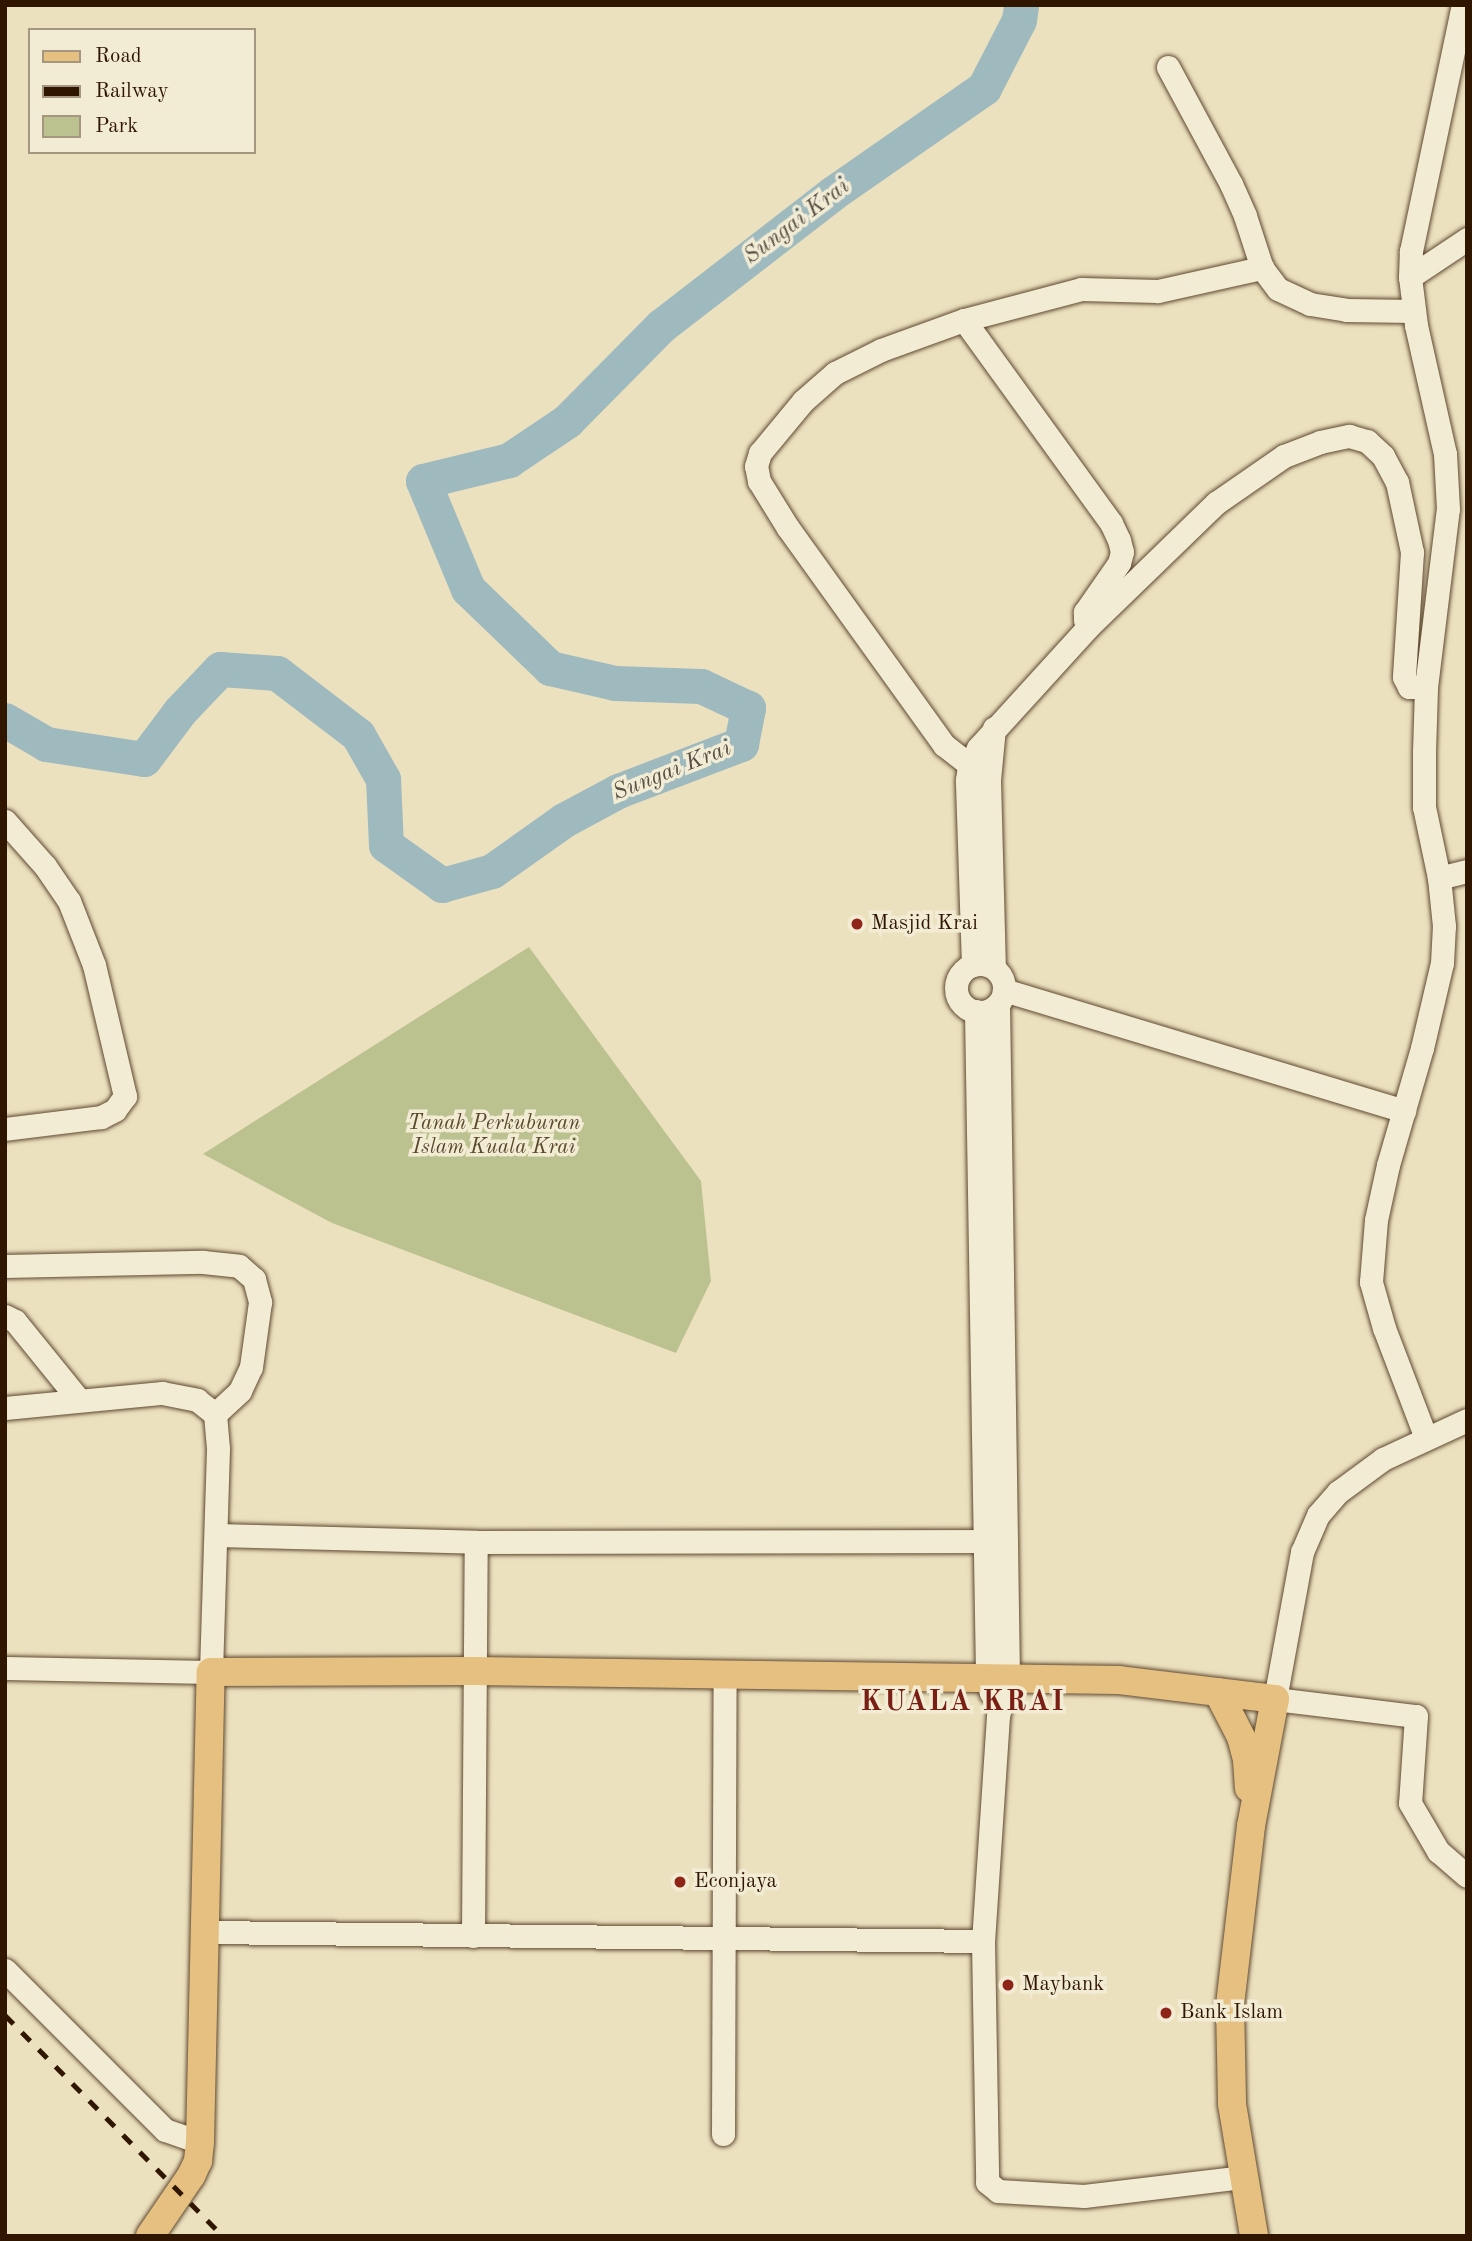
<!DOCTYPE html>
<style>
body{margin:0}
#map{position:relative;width:1472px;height:2241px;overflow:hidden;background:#ece1bf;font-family:"Old Standard TT",serif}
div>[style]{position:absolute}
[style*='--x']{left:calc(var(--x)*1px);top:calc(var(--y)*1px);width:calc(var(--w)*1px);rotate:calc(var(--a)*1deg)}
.green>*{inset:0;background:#bcc28f}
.river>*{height:35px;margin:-17.5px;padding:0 17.5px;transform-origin:17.5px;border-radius:17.5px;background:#9fbabe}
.roads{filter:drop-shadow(0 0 2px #5f4930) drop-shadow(0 0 2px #5f4930)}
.minor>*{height:23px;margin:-11.5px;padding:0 11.5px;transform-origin:11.5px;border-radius:11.5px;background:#f3ecd5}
.minor>.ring{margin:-11.5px;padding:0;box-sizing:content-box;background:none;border:23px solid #f3ecd5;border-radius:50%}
.major>*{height:28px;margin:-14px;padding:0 14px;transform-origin:14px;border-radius:14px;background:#e6c080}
.rail>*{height:5px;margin-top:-2.5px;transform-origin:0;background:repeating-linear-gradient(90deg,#301601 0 12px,transparent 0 24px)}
.dots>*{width:19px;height:19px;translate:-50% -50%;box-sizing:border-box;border:4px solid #f3ecd5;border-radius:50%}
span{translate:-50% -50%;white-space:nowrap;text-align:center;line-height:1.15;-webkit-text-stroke:7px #f3ecd5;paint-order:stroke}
.poi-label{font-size:21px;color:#301601}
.left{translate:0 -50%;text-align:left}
.park-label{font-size:21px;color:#5a4a2c;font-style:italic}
.water-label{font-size:23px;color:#574f43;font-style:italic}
.district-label{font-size:28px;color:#7a1f14;font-weight:700;letter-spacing:2px}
.frame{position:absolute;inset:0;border:7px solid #301601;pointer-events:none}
.legend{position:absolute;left:28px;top:28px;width:228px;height:126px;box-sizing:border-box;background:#f3ecd5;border:2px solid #a59680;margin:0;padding:9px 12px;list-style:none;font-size:21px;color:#301601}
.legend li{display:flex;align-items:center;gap:14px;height:35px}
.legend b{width:35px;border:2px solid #a59680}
</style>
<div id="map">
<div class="green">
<i style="clip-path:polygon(529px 947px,701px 1181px,711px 1281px,676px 1353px,332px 1223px,203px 1154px)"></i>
</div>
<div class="river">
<i style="--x:5;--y:720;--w:48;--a:30.3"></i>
<i style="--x:46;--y:744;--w:99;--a:8.7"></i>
<i style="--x:144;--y:759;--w:60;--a:-53.1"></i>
<i style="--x:180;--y:711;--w:58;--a:-46.4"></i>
<i style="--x:220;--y:669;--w:57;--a:4"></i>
<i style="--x:277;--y:673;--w:102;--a:37.4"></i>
<i style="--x:358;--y:735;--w:51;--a:60.4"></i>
<i style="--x:383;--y:779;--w:66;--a:87.4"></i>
<i style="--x:386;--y:845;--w:69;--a:35.5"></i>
<i style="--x:442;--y:885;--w:52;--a:-15.6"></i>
<i style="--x:492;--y:871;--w:88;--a:-35.3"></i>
<i style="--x:564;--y:820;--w:61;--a:-28.2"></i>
<i style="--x:618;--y:791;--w:132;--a:-20.9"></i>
<i style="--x:741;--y:744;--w:37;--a:-79"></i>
<i style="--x:748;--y:708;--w:52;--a:-154.9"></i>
<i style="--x:701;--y:686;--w:86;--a:-178"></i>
<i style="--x:615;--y:683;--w:67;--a:-167"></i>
<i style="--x:550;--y:668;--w:114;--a:-136.1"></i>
<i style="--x:468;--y:589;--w:117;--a:-112.6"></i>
<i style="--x:423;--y:481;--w:89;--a:-13.7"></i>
<i style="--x:509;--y:460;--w:70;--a:-33.9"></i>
<i style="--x:567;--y:421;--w:134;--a:-45.3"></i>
<i style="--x:661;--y:326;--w:217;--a:-37.7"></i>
<i style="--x:833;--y:193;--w:184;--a:-34.8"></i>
<i style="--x:984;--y:88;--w:76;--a:-62.8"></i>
<i style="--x:1019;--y:20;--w:15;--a:-82"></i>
</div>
<div class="roads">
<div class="minor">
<i style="--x:1168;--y:67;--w:133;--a:61.7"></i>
<i style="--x:1231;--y:184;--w:35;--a:66"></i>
<i style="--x:1245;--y:216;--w:55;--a:71.9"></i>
<i style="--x:1262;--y:268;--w:26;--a:53"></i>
<i style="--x:1278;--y:289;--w:35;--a:25"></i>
<i style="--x:1310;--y:304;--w:36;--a:9"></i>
<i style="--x:1346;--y:310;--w:68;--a:0.8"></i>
<i style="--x:1410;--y:277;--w:69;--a:-33.7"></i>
<i style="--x:964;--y:320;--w:251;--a:54.1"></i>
<i style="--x:1111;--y:523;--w:19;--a:65"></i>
<i style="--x:1119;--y:540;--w:12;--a:76"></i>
<i style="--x:1122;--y:552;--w:11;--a:105"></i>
<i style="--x:1119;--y:563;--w:60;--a:124.8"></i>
<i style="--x:1085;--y:612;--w:8;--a:90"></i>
<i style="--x:994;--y:728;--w:52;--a:95.5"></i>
<i style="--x:989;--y:780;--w:188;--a:88.5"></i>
<i style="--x:989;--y:780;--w:57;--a:-142.1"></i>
<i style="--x:944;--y:745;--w:267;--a:-125.7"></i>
<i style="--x:788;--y:528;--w:55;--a:-121.7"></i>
<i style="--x:759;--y:481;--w:15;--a:-101"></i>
<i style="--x:756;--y:466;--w:14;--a:-73"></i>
<i style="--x:760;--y:453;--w:67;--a:-50.4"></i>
<i style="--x:803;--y:401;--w:43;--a:-41.2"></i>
<i style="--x:835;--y:373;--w:51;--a:-26.6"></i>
<i style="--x:881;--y:350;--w:88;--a:-19.9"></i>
<i style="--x:964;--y:320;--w:121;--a:-14.8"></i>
<i style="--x:1081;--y:289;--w:77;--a:1.5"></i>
<i style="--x:1158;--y:291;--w:107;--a:-12.5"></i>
<i style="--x:5;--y:821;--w:60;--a:48.4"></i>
<i style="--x:45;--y:866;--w:42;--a:55.6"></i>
<i style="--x:69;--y:901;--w:69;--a:68.7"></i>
<i style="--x:94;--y:965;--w:135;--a:76.7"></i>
<i style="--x:125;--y:1096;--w:17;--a:126"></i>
<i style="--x:115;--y:1110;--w:16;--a:153"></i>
<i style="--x:101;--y:1117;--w:97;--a:172.9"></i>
<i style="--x:1439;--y:878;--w:29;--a:-14"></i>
<i class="ring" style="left:956px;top:964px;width:25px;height:25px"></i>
<i style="--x:973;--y:965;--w:185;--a:-91.9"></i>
<i style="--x:967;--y:780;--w:14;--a:-82"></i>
<i style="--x:969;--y:766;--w:20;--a:-63"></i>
<i style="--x:978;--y:748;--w:164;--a:-47.7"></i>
<i style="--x:1088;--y:627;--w:178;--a:-44.1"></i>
<i style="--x:1216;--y:503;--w:83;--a:-34.7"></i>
<i style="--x:1284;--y:456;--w:39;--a:-21"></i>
<i style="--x:1320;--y:442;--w:30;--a:-12"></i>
<i style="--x:1349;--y:436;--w:19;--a:16"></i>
<i style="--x:1367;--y:441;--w:22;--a:43"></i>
<i style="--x:1383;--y:456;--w:30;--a:62"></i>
<i style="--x:1397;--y:482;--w:72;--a:77.9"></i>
<i style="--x:1412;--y:552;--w:125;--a:93.7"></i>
<i style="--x:1404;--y:677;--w:11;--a:63"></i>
<i style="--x:1409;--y:687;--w:17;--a:0"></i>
<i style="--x:1004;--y:990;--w:418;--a:16.8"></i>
<i style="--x:998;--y:1004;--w:673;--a:89.15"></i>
<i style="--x:1008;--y:1677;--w:40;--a:104.4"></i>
<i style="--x:998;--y:1716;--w:225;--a:93.8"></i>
<i style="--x:983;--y:1941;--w:241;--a:89"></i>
<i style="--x:987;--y:2182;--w:14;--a:39"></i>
<i style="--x:998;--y:2191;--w:86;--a:3.3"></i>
<i style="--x:1084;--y:2196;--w:161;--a:-6.8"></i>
<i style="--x:976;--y:1011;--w:665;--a:89.05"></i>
<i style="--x:987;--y:1676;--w:17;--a:77"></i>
<i style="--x:5;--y:1266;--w:198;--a:-1.2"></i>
<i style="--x:203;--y:1262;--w:36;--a:6"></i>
<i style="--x:239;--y:1266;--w:20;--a:41"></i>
<i style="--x:254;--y:1279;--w:24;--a:75"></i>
<i style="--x:260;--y:1302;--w:66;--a:97.9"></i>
<i style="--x:251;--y:1367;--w:26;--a:115"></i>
<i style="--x:240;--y:1391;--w:34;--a:137"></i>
<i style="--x:5;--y:1316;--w:11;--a:27"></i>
<i style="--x:15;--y:1321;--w:102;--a:51"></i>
<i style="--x:5;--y:1408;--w:158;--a:-5.5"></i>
<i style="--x:162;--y:1393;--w:36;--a:11"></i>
<i style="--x:197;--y:1400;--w:23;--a:38"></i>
<i style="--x:215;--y:1414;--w:35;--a:85"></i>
<i style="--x:218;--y:1449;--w:223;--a:91.8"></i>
<i style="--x:211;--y:1672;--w:206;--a:-178.9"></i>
<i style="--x:1467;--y:1420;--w:93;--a:155.1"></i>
<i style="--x:1383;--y:1459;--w:56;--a:143.7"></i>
<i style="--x:1338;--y:1492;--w:30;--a:131"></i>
<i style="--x:1318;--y:1515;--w:40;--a:113.4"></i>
<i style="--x:1302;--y:1552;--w:149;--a:100.4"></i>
<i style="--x:1275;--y:1699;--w:142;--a:6.9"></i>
<i style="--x:1416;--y:1716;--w:87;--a:93.9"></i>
<i style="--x:1410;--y:1803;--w:56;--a:59.7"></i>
<i style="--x:1438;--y:1851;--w:38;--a:41"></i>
<i style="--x:1426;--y:1438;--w:118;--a:-110.9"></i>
<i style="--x:1384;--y:1328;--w:48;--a:-105.8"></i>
<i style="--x:1371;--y:1282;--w:62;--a:-85.4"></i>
<i style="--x:1376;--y:1220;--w:56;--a:-77.7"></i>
<i style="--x:1388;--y:1165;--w:122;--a:-73.8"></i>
<i style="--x:1422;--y:1048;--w:87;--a:-76.8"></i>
<i style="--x:1442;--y:963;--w:37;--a:-87"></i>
<i style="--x:1444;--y:926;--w:48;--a:-95.9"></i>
<i style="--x:1439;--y:878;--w:73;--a:-101.9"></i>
<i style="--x:1424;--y:807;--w:55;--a:-90"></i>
<i style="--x:1424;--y:752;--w:65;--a:-88.2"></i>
<i style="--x:1426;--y:687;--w:179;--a:-83"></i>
<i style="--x:1448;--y:509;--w:55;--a:-93.1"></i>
<i style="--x:1445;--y:454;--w:132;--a:-102.7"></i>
<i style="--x:1416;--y:325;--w:48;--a:-97.1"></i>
<i style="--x:1410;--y:277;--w:26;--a:-88"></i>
<i style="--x:1411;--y:251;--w:251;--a:-78.1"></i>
<i style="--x:217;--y:1535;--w:259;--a:1.5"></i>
<i style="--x:476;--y:1542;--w:530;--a:-0.11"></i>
<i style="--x:205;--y:1932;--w:778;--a:0.66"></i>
<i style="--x:473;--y:1936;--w:394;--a:-89.6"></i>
<i style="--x:5;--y:1970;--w:226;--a:45"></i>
<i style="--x:165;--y:2130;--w:37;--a:19"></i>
<i style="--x:723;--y:2134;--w:460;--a:-89.8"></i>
</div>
<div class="major">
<i style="--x:1218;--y:1692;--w:51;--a:62.9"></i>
<i style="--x:1241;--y:1737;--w:24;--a:75"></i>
<i style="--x:1247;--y:1760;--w:28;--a:86"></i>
<i style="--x:150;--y:2236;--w:73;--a:-55.7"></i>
<i style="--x:191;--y:2176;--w:17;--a:-65"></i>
<i style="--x:198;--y:2161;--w:19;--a:-84"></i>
<i style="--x:200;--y:2142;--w:470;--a:-88.7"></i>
<i style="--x:211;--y:1672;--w:264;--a:-0.2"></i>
<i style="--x:475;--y:1671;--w:644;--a:0.8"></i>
<i style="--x:1119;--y:1680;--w:157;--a:6.9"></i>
<i style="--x:1275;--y:1699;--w:129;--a:100.7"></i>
<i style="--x:1251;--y:1826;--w:180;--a:96.7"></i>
<i style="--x:1230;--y:2005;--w:99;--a:88.8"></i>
<i style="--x:1232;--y:2104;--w:134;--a:80.5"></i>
</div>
</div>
<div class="rail">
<i style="--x:5;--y:2015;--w:310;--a:45.4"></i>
</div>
<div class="dots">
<i style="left:857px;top:924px;background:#8f2418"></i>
<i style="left:680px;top:1882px;background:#8f2418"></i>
<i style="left:1008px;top:1985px;background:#8f2418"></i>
<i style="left:1166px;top:2013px;background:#8f2418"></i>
</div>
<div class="poi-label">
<span class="left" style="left:871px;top:924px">Masjid Krai</span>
<span class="left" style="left:694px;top:1882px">Econjaya</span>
<span class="left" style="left:1022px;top:1985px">Maybank</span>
<span class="left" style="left:1180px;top:2013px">Bank Islam</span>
</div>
<div class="park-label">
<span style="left:494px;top:1136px">Tanah Perkuburan<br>Islam Kuala Krai</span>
</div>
<div class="water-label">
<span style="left:797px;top:222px;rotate:-37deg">Sungai Krai</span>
<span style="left:672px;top:771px;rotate:-22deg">Sungai Krai</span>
</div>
<div class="district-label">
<span style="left:963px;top:1703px">KUALA KRAI</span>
</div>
<div class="frame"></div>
<ul class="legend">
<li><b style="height:9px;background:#e6c080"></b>Road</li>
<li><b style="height:9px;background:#301601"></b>Railway</li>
<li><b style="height:19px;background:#bcc28f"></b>Park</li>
</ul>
</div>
